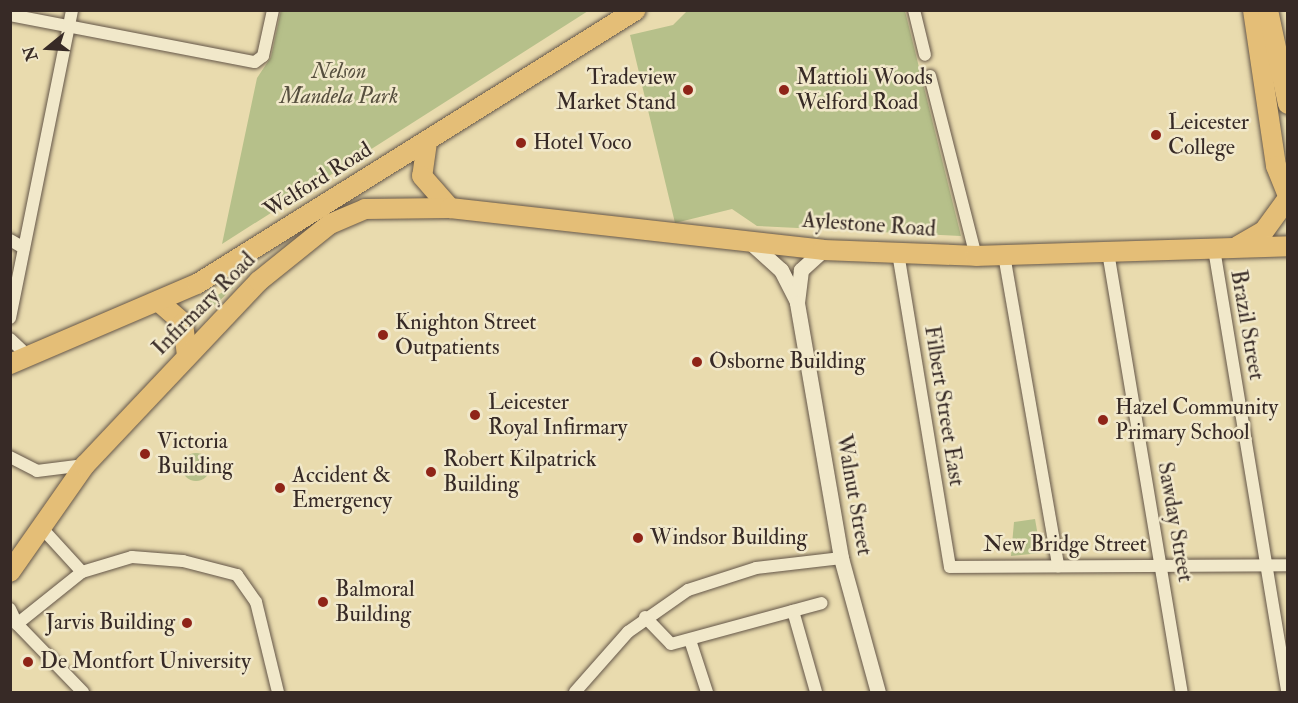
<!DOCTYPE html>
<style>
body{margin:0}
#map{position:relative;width:1298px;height:703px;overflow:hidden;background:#e9dbae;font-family:"IM FELL Double Pica",serif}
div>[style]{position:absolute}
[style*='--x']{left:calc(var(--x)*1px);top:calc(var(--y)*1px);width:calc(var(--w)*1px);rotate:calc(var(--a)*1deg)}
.green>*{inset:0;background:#b6c08a}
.round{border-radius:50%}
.roads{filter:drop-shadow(0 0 2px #645648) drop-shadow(0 0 2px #645648)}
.minor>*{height:12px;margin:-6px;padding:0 6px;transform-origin:6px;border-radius:6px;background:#f1e8ca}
.tertiary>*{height:15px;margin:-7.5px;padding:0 7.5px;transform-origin:7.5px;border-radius:7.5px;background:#f1e8ca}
.primary>*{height:20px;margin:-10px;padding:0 10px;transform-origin:10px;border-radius:10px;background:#e4be77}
.dots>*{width:16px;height:16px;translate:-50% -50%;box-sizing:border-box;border:3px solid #f1e8ca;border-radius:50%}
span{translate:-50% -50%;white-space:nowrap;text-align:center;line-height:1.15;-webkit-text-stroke:5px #f1e8ca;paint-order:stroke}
.park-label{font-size:22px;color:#57503f;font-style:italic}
.poi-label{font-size:22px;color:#372a26}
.right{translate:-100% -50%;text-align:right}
.left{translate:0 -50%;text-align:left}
.street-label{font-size:22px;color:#372a26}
.frame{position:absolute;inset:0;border:12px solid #372a26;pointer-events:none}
.north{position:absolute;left:18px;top:18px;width:60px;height:60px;-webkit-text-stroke:4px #f1e8ca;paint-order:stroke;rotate:252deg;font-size:16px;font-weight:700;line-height:24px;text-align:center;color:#372a26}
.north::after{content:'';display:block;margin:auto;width:21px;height:27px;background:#372a26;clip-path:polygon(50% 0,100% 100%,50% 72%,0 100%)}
</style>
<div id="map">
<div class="green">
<i style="clip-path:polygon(281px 10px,588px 10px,588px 11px,222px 244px,257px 78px,271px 57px)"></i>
<i style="clip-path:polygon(687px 11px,905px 11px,961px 236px,757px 226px,732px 209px,675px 223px,630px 35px,673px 25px)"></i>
<i style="clip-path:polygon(237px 284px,211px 309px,203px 310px,200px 305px)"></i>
<i class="round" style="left:182px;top:453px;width:28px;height:28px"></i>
<i style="clip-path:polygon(1035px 519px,1041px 553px,1011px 556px,1014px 522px)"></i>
</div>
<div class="roads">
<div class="minor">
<i style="--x:914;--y:10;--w:46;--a:76.3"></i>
<i style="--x:10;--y:15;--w:249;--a:10.9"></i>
<i style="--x:255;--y:62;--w:10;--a:-37"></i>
<i style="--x:263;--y:56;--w:47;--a:-77.7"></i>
<i style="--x:930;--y:76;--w:186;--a:75.7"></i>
<i style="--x:10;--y:240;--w:16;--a:30"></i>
<i style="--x:1214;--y:249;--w:449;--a:80.6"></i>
<i style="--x:1108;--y:252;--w:446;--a:80.5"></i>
<i style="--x:898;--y:253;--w:318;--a:80.6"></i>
<i style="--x:950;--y:567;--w:338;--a:-0.3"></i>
<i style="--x:1004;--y:255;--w:316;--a:80.1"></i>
<i style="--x:10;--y:318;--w:314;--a:-78.6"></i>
<i style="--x:10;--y:339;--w:25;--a:43"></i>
<i style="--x:10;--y:457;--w:30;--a:27"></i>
<i style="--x:37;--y:471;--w:48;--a:-7.1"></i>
<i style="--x:40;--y:526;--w:62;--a:47.6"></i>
<i style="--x:82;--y:572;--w:52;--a:-16.7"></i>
<i style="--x:132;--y:557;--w:51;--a:4.5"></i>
<i style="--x:183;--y:561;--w:56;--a:14.5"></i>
<i style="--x:237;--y:575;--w:33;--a:55"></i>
<i style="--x:256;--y:602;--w:93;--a:76.3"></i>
<i style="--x:10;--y:609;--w:17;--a:65"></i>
<i style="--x:17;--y:624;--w:95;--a:45.9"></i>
<i style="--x:793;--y:611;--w:84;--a:74.1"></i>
<i style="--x:645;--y:617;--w:37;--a:46"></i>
<i style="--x:671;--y:644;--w:156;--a:-15.2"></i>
<i style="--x:17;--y:624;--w:83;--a:-38.7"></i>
<i style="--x:690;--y:640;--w:55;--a:71.9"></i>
<i style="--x:575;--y:692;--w:80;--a:-48.5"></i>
<i style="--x:628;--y:632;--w:73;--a:-35"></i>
<i style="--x:688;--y:590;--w:71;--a:-17.9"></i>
<i style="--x:756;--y:568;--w:86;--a:-6.7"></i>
</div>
<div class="tertiary">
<i style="--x:752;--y:244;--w:39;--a:42"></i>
<i style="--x:781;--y:270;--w:34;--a:63"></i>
<i style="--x:823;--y:250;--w:30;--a:138"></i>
<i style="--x:801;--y:270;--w:33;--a:97"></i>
<i style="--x:797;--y:303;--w:259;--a:80.2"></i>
<i style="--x:841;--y:558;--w:139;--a:74.6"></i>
</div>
<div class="primary">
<i style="--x:1253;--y:10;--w:158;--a:81.6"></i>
<i style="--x:1276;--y:166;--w:32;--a:68"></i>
<i style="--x:1268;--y:10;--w:96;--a:78"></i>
<i style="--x:427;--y:142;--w:34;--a:98"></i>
<i style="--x:422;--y:176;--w:43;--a:48.8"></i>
<i style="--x:1238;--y:246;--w:30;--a:-30"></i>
<i style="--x:1264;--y:231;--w:41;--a:-54"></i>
<i style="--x:158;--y:301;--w:33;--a:41"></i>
<i style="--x:183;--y:323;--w:32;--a:83"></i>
<i style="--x:10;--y:364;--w:203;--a:-23.2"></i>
<i style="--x:197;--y:284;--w:517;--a:-31.97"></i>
<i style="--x:10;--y:572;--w:131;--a:-55"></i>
<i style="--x:85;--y:465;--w:253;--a:-46.6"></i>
<i style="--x:259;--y:281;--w:91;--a:-38.8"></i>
<i style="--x:330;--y:224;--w:38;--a:-23"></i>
<i style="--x:365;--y:209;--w:85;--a:-0.7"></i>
<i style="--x:450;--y:208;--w:375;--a:6.4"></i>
<i style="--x:823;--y:250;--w:153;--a:2.2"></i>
<i style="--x:976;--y:256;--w:312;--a:-1.8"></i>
</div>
</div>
<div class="dots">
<i style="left:688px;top:90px;background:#8f2418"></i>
<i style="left:784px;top:90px;background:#8f2418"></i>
<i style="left:1156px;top:135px;background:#8f2418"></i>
<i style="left:521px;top:143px;background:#8f2418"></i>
<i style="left:383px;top:335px;background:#8f2418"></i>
<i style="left:697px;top:362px;background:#8f2418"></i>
<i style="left:475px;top:415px;background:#8f2418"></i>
<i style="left:1103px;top:420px;background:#8f2418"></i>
<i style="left:145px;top:454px;background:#8f2418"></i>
<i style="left:431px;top:472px;background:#8f2418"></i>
<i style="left:280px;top:488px;background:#8f2418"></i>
<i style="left:638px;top:538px;background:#8f2418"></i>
<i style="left:323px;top:602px;background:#8f2418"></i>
<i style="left:187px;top:623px;background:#8f2418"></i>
<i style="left:28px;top:662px;background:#8f2418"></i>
</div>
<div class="park-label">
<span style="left:339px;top:84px">Nelson<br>Mandela Park</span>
</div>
<div class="poi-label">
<span class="right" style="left:676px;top:90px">Tradeview<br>Market Stand</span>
<span class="left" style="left:796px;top:90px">Mattioli Woods<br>Welford Road</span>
<span class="left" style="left:1168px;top:135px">Leicester<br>College</span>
<span class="left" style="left:533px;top:143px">Hotel Voco</span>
<span class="left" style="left:395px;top:335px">Knighton Street<br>Outpatients</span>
<span class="left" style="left:709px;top:362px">Osborne Building</span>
<span class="left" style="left:488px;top:415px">Leicester<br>Royal Infirmary</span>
<span class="left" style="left:1115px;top:420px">Hazel Community<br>Primary School</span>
<span class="left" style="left:157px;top:454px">Victoria<br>Building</span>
<span class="left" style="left:443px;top:472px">Robert Kilpatrick<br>Building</span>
<span class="left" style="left:292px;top:488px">Accident &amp;<br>Emergency</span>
<span class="left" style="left:650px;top:538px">Windsor Building</span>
<span class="left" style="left:335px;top:602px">Balmoral<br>Building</span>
<span class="right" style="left:175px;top:623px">Jarvis Building</span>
<span class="left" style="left:40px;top:662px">De Montfort University</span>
</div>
<div class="street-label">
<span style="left:318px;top:180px;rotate:-32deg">Welford Road</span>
<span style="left:869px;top:225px;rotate:4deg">Aylestone Road</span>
<span style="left:204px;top:304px;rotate:-45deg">Infirmary Road</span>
<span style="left:1247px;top:325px;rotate:80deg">Brazil Street</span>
<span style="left:944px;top:406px;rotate:81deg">Filbert Street East</span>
<span style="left:854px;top:495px;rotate:80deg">Walnut Street</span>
<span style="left:1175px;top:522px;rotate:80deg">Sawday Street</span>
<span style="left:1065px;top:545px">New Bridge Street</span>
</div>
<div class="frame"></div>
<div class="north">N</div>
</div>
